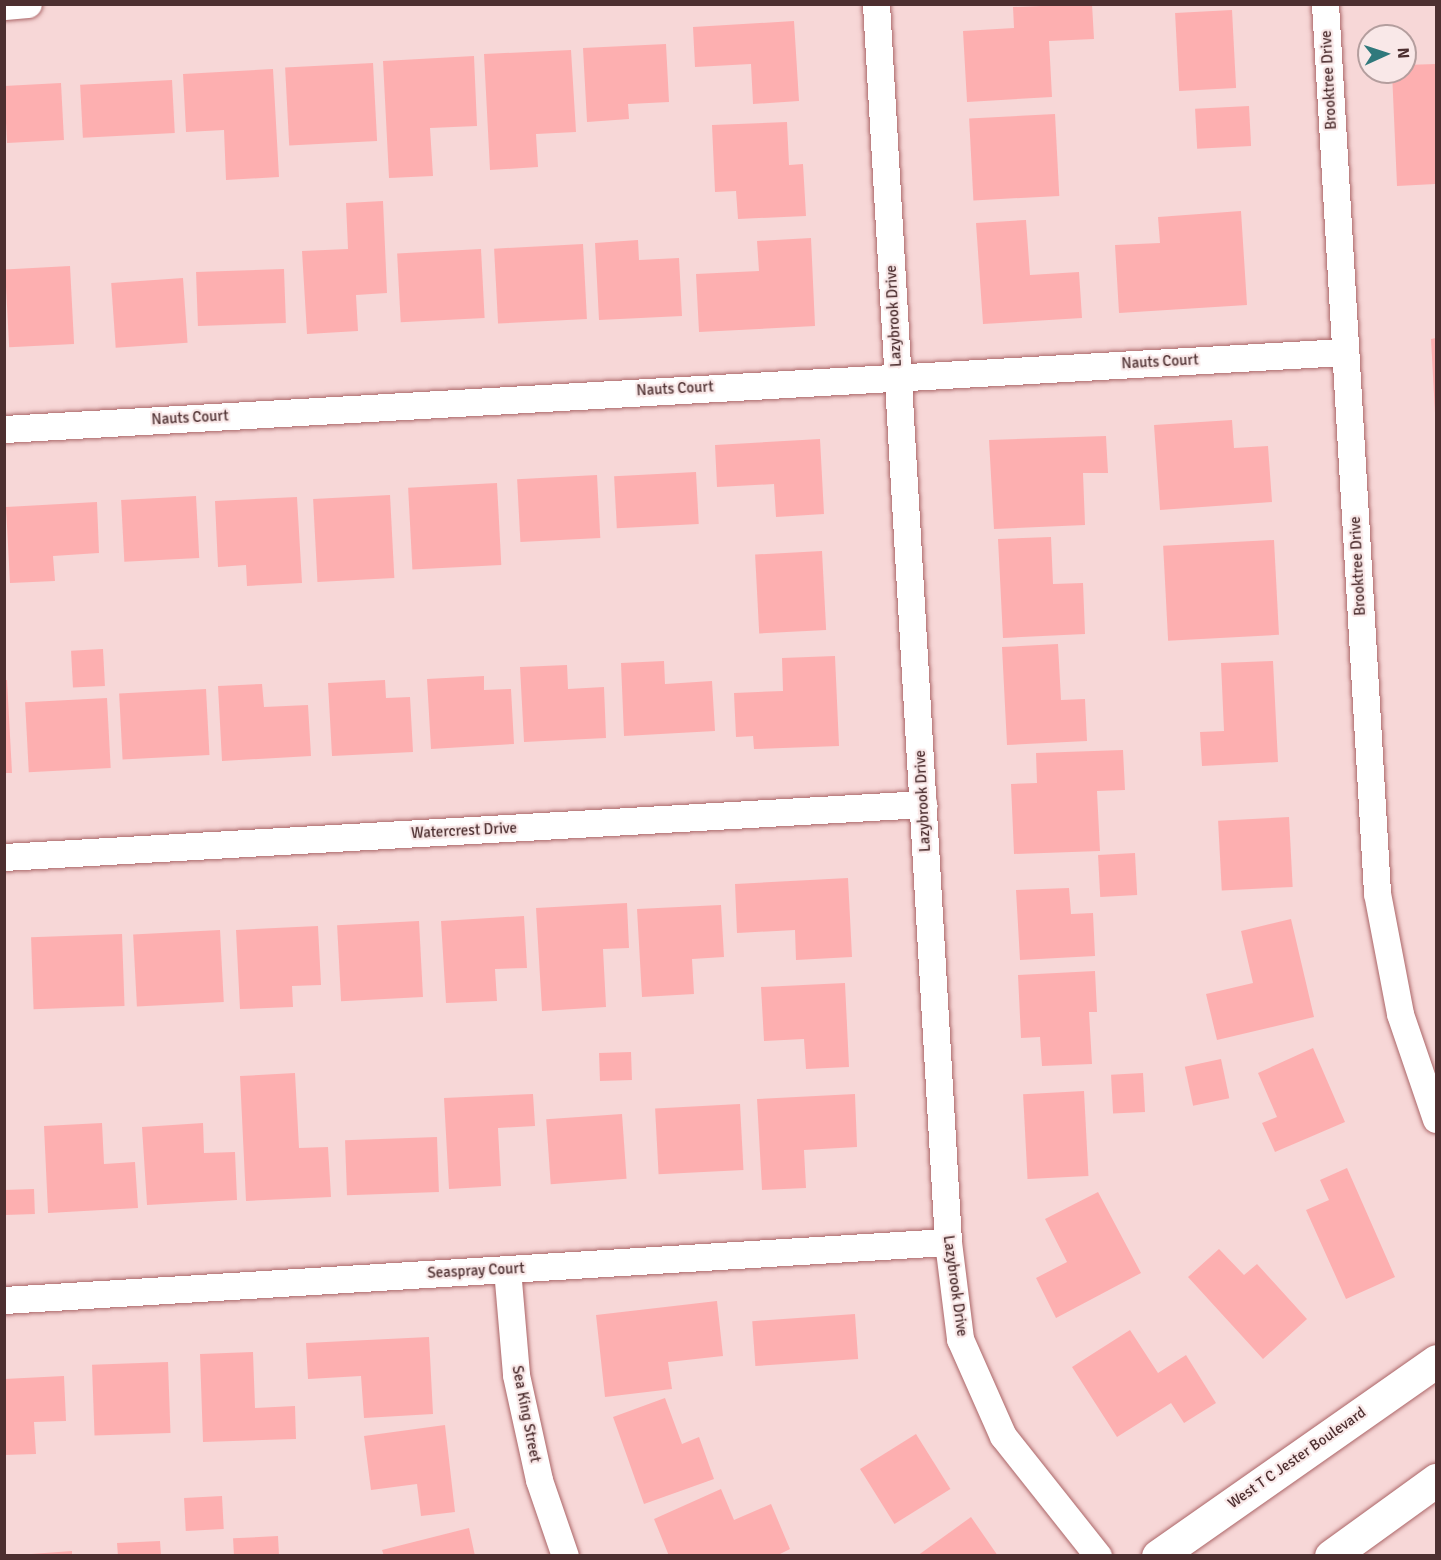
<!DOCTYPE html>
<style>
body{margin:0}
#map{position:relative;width:1441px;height:1560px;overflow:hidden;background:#f7d7d7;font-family:Signika,sans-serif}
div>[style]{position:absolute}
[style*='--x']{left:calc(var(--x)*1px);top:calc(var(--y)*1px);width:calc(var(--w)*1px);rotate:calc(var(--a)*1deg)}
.building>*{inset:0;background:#fdafb0;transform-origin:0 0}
.roads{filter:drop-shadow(0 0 2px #ab6668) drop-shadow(0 0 2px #ab6668)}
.minor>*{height:27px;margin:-13.5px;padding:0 13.5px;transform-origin:13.5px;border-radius:13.5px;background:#fff}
.secondary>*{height:33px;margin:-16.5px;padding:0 16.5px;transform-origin:16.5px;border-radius:16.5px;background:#fff}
span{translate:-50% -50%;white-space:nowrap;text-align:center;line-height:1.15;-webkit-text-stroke:4.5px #f9e8e8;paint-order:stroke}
.street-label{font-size:15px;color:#4d2f30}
.frame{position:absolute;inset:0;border:6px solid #4d2f30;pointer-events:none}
.north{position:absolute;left:1357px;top:24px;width:60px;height:60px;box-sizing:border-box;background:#f9e8e8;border:2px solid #b49e9e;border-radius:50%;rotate:87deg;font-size:16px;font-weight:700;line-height:24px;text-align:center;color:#4d2f30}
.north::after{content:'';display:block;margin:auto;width:21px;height:27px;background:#30797c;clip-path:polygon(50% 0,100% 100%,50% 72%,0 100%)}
</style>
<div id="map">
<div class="building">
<i style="clip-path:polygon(1092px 4px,1094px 39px,1049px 41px,1052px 97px,967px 102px,963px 31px,1014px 28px,1013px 7px)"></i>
<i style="left:1232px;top:10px;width:78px;height:57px;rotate:87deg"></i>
<i style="clip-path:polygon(794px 21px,799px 101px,753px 104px,751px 64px,695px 67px,693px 27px)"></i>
<i style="clip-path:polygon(666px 44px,669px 102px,628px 104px,629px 119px,587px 122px,583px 48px)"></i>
<i style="clip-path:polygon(571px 50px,576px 132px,536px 134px,538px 167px,490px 170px,484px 54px)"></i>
<i style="clip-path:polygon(474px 56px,477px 126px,430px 128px,433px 176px,389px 178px,383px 61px)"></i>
<i style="left:373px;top:63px;width:78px;height:88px;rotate:87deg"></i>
<i style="clip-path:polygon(1436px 64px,1435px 184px,1397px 186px,1392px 72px,1405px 72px,1405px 65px)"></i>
<i style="clip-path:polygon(273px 69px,279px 177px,226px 180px,224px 130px,186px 132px,183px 74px)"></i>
<i style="left:172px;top:80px;width:53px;height:92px;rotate:87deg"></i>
<i style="left:61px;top:83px;width:57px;height:57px;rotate:87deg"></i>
<i style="left:1249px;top:106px;width:40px;height:54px;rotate:87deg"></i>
<i style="left:1055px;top:114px;width:82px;height:86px;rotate:87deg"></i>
<i style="clip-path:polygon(787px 122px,789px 165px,803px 164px,806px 216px,738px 219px,736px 191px,715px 192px,712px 125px)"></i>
<i style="clip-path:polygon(383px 201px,387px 293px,356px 295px,358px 331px,307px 334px,302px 251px,348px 249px,346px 203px)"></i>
<i style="clip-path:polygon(1241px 211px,1247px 305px,1119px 313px,1115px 245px,1160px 243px,1158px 217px)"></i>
<i style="clip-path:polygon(1026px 220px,1030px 275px,1079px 272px,1082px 318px,983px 324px,976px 223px)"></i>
<i style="clip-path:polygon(811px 238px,815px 326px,699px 332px,696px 274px,759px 271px,757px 241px)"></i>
<i style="clip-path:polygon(638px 240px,639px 260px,679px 258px,682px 316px,599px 320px,595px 243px)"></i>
<i style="left:583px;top:244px;width:75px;height:89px;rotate:87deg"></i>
<i style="left:481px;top:249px;width:69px;height:84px;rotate:87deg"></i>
<i style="left:70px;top:266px;width:78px;height:65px;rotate:87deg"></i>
<i style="left:284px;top:269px;width:54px;height:88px;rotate:88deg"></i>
<i style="left:183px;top:278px;width:65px;height:72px;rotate:86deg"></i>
<i style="clip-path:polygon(1436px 338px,1436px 413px,1435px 413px,1431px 339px)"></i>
<i style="clip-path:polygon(1232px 420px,1234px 448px,1268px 446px,1272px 502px,1160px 510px,1154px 425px)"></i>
<i style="clip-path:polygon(1106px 436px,1108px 473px,1083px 473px,1085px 525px,994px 529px,989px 440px)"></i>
<i style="clip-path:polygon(820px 439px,824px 514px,776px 517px,774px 484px,717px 487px,715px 445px)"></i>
<i style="left:696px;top:472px;width:52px;height:82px;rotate:87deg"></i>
<i style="left:597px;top:475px;width:63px;height:80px;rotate:87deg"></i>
<i style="left:497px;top:483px;width:82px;height:89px;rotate:87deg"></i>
<i style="left:390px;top:495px;width:83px;height:77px;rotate:87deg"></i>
<i style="left:196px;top:496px;width:62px;height:75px;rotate:87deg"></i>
<i style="clip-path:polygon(297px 497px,302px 583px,247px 586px,246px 565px,218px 567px,215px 501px)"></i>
<i style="clip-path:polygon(97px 502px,99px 553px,53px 556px,55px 581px,10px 583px,6px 507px)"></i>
<i style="clip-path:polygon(1051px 537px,1053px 584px,1083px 583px,1085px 634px,1003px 638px,998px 539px)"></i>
<i style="left:1274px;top:540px;width:95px;height:111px;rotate:87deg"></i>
<i style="left:822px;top:551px;width:79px;height:67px;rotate:87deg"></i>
<i style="clip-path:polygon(1058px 644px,1061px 700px,1085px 699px,1087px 741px,1007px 745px,1002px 647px)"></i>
<i style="left:103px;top:649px;width:37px;height:32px;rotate:87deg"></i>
<i style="clip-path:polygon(835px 656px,839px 746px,754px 749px,753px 736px,736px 737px,734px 693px,783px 691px,782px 658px)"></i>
<i style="clip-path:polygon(664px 661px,665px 684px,712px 681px,715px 731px,624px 736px,621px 663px)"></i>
<i style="clip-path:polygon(1273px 661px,1278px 762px,1202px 766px,1200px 732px,1224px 731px,1221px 663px)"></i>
<i style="clip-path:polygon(567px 665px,568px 689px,604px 687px,606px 738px,524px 742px,520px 667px)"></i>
<i style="clip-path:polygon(484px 676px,484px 690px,511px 689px,514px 744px,431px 749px,427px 679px)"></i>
<i style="clip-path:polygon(4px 680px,7px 680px,12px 773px,4px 773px)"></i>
<i style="clip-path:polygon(385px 680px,386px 698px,410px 697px,413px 752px,332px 756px,328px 683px)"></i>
<i style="clip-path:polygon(262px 684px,264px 707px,308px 705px,311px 756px,222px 761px,218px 686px)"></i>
<i style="left:206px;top:689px;width:66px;height:87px;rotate:87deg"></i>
<i style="left:107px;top:698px;width:70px;height:82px;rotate:87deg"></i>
<i style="clip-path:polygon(1123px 750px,1125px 790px,1097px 791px,1100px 851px,1014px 854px,1011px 784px,1037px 783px,1036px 753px)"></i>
<i style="left:1289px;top:817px;width:70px;height:71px;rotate:87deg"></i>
<i style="left:1135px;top:853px;width:42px;height:37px;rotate:87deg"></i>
<i style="clip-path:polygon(848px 878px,852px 957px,796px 960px,795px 930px,737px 933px,735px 884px)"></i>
<i style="clip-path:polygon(1069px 888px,1071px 914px,1093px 913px,1095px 956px,1020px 960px,1016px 890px)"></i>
<i style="clip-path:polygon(627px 903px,629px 948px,603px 949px,606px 1007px,542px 1011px,536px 908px)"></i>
<i style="clip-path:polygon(721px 905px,724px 957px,692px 959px,694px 994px,642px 997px,637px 909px)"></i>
<i style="clip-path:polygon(524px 916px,527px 968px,495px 969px,497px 1001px,446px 1003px,441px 921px)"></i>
<i style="clip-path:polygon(1291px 919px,1314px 1017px,1217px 1040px,1206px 994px,1253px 983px,1241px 931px)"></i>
<i style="left:419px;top:921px;width:76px;height:82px;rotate:87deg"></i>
<i style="clip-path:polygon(318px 926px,321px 985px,292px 986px,293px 1007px,240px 1009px,236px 930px)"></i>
<i style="left:220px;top:930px;width:72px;height:87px;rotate:87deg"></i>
<i style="left:122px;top:934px;width:72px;height:91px;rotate:88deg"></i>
<i style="clip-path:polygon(1095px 971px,1097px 1012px,1089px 1012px,1092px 1064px,1042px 1066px,1040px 1037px,1021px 1038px,1018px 975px)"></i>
<i style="clip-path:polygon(845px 983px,849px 1067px,806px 1069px,804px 1039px,764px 1041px,761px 987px)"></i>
<i style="clip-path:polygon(1313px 1048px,1345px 1122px,1275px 1152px,1262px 1123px,1277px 1117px,1258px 1073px)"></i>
<i style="left:631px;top:1052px;width:28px;height:32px;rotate:88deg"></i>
<i style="left:1221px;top:1059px;width:40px;height:37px;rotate:78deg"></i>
<i style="clip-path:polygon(295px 1073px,299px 1148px,328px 1147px,331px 1197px,246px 1201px,240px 1076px)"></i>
<i style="left:1143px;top:1073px;width:39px;height:32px;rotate:87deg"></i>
<i style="left:1084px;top:1091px;width:85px;height:61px;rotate:87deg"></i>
<i style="clip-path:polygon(533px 1094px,535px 1126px,498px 1128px,501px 1186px,449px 1189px,444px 1098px)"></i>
<i style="clip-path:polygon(855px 1094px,857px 1147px,804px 1150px,806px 1188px,762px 1190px,757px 1099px)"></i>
<i style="left:740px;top:1104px;width:66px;height:85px;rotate:87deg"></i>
<i style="left:622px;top:1114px;width:65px;height:76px;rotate:86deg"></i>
<i style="clip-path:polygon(102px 1123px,104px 1164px,135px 1162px,138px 1208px,48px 1213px,44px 1126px)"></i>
<i style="clip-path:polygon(203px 1123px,204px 1153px,235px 1152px,237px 1200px,147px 1205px,142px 1127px)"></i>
<i style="left:437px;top:1137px;width:55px;height:92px;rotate:88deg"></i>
<i style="clip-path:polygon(1347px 1168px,1395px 1277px,1346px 1299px,1306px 1210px,1329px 1200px,1320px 1180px)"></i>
<i style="left:34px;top:1189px;width:25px;height:30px;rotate:88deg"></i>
<i style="clip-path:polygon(1098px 1192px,1141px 1273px,1056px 1318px,1036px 1278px,1067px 1262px,1045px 1219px)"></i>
<i style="clip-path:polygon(1219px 1249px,1244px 1275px,1257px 1264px,1307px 1319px,1263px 1359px,1188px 1277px)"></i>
<i style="clip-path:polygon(717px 1301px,723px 1356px,668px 1362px,672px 1389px,605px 1397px,596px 1315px)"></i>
<i style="left:855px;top:1314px;width:45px;height:103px;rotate:86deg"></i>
<i style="clip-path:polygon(1130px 1330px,1158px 1373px,1186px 1355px,1216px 1403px,1184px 1423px,1171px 1403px,1117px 1437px,1072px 1367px)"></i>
<i style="clip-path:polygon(429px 1337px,433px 1414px,364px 1418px,361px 1376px,308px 1379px,306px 1343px)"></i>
<i style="clip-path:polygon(253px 1352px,255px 1408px,295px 1406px,296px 1439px,203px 1442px,200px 1354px)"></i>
<i style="left:168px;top:1362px;width:71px;height:76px;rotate:88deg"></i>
<i style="clip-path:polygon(64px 1376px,66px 1421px,34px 1422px,36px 1454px,4px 1455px,4px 1379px)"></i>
<i style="clip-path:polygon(665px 1398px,682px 1444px,699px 1437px,714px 1479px,644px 1504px,613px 1417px)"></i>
<i style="clip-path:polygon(445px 1425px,455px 1512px,421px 1516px,417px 1484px,371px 1490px,364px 1436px)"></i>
<i style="left:916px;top:1434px;width:65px;height:66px;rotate:58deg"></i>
<i style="clip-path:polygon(721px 1489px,734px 1520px,771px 1504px,790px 1549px,776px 1556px,669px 1556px,654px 1519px)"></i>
<i style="left:222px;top:1496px;width:33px;height:38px;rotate:87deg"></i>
<i style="clip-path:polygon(971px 1517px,998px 1556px,917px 1556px)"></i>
<i style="clip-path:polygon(469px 1528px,475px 1556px,384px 1556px,382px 1550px)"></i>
<i style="left:278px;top:1536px;width:20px;height:45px;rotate:87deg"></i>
<i style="clip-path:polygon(160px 1541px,161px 1556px,118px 1556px,117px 1543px)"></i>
<i style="clip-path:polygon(72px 1551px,72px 1556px,31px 1556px,31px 1554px)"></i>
</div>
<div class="roads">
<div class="minor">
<i style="--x:876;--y:4;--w:1240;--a:86.67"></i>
<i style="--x:948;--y:1242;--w:98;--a:82.9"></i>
<i style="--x:960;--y:1339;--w:106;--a:66.1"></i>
<i style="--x:1003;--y:1436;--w:153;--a:51.6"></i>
<i style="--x:1325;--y:4;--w:891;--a:86.65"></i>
<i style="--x:1377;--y:893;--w:123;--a:79.2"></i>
<i style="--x:1400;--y:1014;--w:111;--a:71.1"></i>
<i style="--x:4;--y:6;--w:24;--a:-5"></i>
<i style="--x:4;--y:429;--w:1343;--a:-3.29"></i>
<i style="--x:4;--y:857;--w:921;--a:-3.3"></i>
<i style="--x:507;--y:1269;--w:106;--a:85.1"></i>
<i style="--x:516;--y:1375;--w:107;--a:77.6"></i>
<i style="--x:539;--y:1480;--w:80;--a:71.1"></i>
<i style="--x:4;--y:1300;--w:946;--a:-3.52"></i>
</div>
<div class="secondary">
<i style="--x:1158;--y:1556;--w:340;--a:-35"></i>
<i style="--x:1331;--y:1556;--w:130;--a:-35.9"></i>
</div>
</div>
<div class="street-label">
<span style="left:1329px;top:80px;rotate:-93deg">Brooktree Drive</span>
<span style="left:894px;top:316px;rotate:-93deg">Lazybrook Drive</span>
<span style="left:1160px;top:362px;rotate:-3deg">Nauts Court</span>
<span style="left:675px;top:389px;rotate:-3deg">Nauts Court</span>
<span style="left:190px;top:418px;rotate:-3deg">Nauts Court</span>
<span style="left:1358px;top:566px;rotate:-93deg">Brooktree Drive</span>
<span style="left:923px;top:801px;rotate:-93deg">Lazybrook Drive</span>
<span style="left:464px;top:831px;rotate:-3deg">Watercrest Drive</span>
<span style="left:476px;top:1271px;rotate:-3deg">Seaspray Court</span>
<span style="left:955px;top:1286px;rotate:82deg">Lazybrook Drive</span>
<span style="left:526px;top:1414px;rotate:79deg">Sea King Street</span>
<span style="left:1297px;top:1458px;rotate:-35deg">West T C Jester Boulevard</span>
</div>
<div class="frame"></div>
<div class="north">N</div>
</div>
